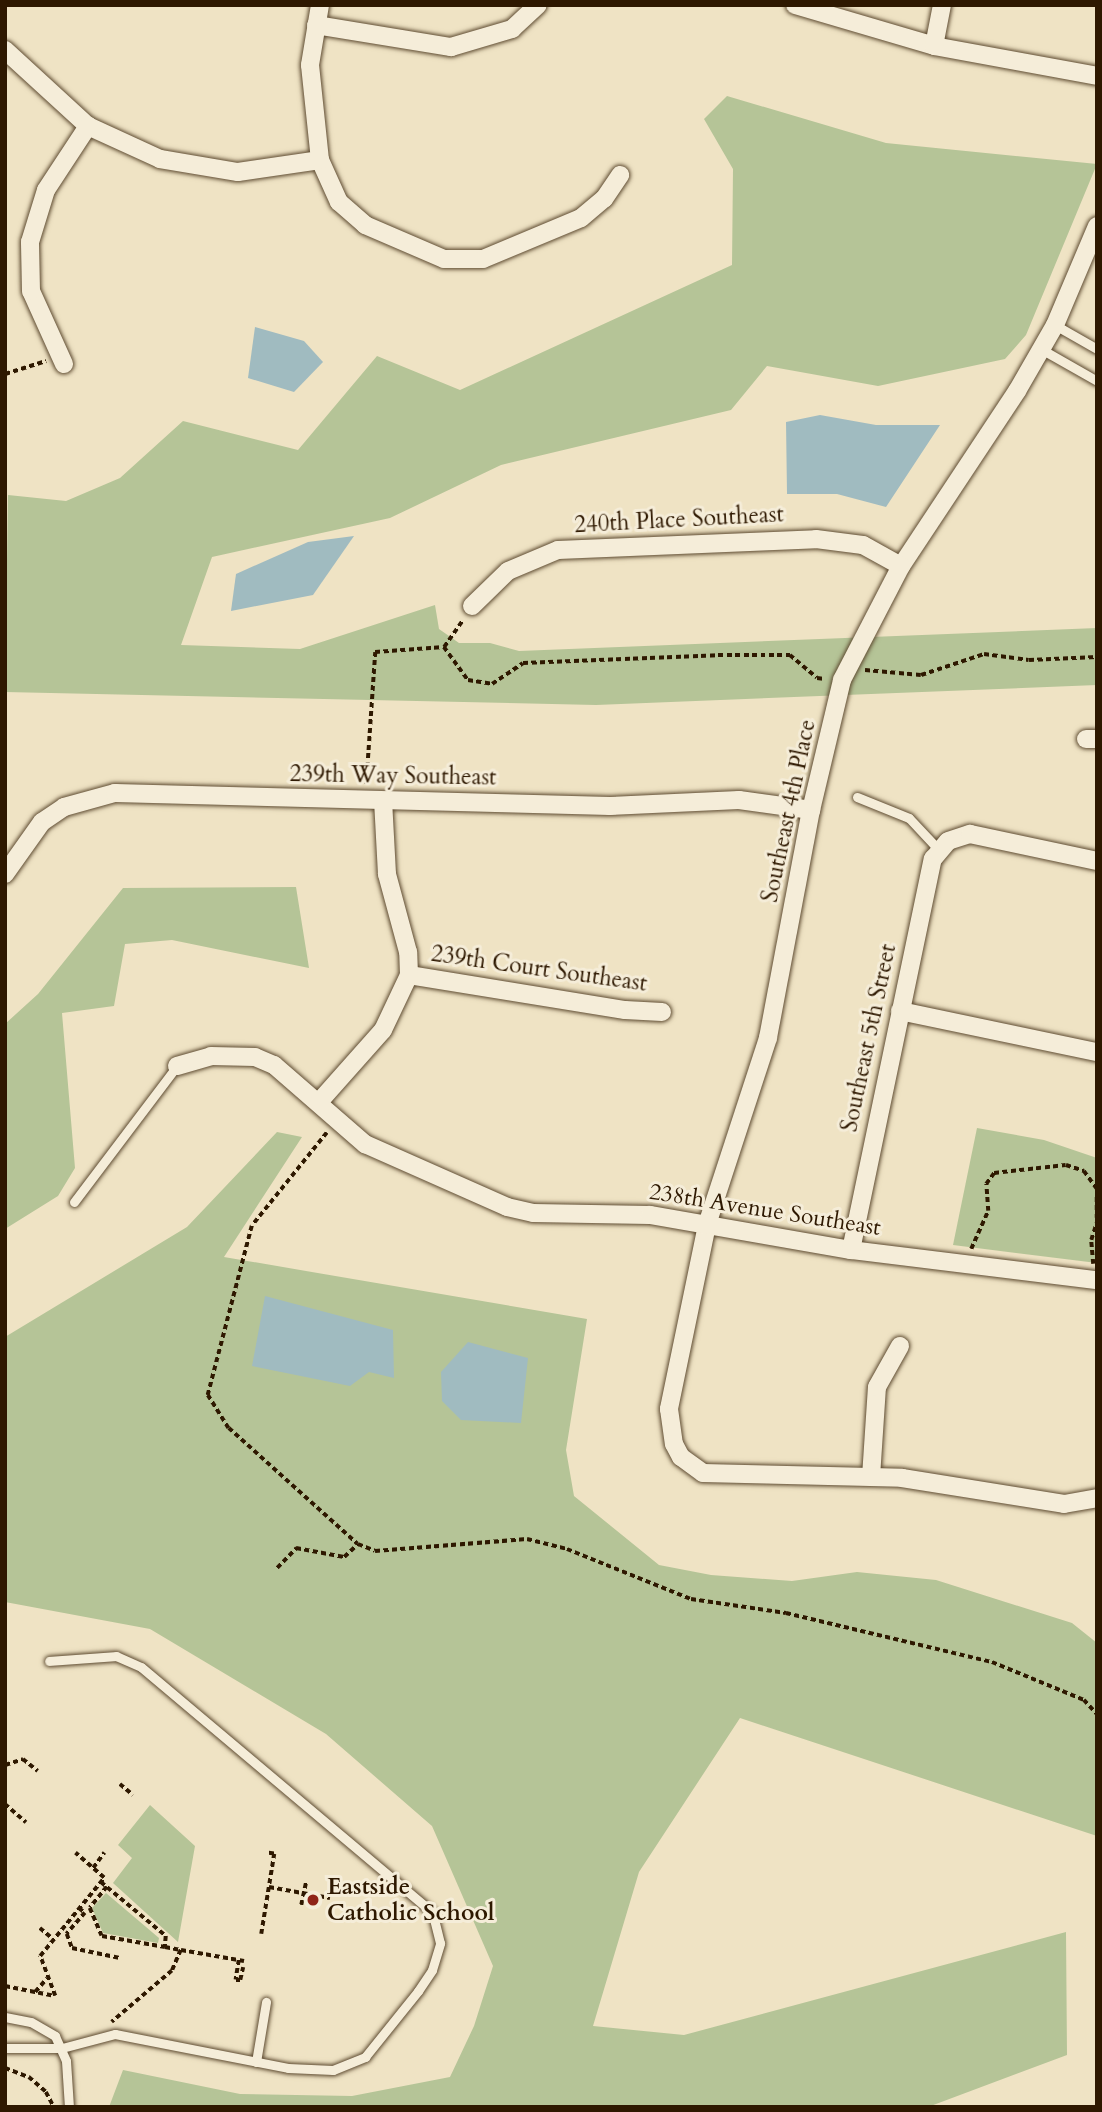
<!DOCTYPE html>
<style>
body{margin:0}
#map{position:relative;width:1102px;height:2112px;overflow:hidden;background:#efe3c4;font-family:Cardo,serif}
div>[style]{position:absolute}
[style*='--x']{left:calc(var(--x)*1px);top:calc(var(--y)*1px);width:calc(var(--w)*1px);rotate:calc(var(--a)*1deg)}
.green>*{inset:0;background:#b5c497}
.water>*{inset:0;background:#a0bbc0}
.path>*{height:3.5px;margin-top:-1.75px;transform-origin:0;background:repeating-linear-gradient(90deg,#2e1800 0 5px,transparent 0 8.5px)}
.roads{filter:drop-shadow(0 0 2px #5e4b31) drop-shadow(0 0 2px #5e4b31)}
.service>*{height:9px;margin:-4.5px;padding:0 4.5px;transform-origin:4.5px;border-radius:4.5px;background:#f5edd9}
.minor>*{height:18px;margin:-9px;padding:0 9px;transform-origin:9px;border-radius:9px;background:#f5edd9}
.dots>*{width:19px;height:19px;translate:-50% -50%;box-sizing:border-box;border:4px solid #f5edd9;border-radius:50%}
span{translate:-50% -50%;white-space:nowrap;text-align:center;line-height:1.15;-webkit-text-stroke:6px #f5edd9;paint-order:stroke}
.street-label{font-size:23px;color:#2e1800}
.poi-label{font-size:23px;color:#2e1800;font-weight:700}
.left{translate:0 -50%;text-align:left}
.frame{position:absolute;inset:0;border:7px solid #2e1800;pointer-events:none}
</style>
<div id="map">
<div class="green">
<i style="clip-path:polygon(727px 96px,886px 143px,1097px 164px,1026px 335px,1005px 359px,878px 386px,767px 366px,731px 410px,501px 465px,390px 518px,212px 557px,181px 645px,300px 649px,435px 605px,439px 629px,459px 643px,490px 643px,519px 651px,1097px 628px,1097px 685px,596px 705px,5px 692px,8px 495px,66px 501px,120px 478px,183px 421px,298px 450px,377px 356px,460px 390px,732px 265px,733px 169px,704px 119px)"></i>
<i style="clip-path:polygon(296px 887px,309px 968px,172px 940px,125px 944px,114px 1006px,62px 1013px,75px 1168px,58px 1196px,5px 1229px,5px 1024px,38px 994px,123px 888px)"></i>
<i style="clip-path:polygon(977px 1128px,1044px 1140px,1097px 1158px,1097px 1263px,953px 1245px)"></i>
<i style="clip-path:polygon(277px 1132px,302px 1137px,224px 1257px,587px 1319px,566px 1450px,574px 1496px,659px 1565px,711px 1575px,792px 1581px,857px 1572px,936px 1580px,1072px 1623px,1097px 1643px,1097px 1836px,740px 1718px,639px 1872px,593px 2026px,684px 2035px,1066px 1932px,1067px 2055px,928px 2107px,109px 2107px,123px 2070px,240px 2094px,352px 2096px,450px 2077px,474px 2026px,493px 1966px,432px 1826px,326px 1734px,150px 1629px,5px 1602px,5px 1337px,187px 1227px)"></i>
<i style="clip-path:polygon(150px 1805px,195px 1846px,178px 1942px,113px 1883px,132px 1858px,118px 1845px)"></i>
<i style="clip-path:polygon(106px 1893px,159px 1938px,158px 1943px,103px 1933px,92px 1908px)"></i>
</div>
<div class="water">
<i style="clip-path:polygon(255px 327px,304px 341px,323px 362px,294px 392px,248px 378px)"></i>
<i style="clip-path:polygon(820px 415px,876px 425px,940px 425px,886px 507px,837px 494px,787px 494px,786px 422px)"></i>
<i style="clip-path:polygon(354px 536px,313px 595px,231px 611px,236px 574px,308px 542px)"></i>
<i style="clip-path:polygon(265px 1296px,393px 1330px,394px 1378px,369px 1372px,350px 1386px,252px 1366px)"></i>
<i style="clip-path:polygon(468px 1342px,528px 1358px,521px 1423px,461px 1420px,442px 1401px,441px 1372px)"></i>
</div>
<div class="path">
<i style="--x:5;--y:374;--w:43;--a:-17.6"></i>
<i style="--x:444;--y:647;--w:33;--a:-55"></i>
<i style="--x:865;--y:670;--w:56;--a:5.1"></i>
<i style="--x:921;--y:675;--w:66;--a:-18.4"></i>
<i style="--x:984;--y:654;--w:45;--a:7.6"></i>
<i style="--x:1029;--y:660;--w:68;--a:-2.5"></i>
<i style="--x:366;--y:784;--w:132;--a:-86.1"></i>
<i style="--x:375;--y:652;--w:69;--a:-4.1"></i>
<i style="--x:444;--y:647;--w:41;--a:54"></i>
<i style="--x:468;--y:680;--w:24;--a:9"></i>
<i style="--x:492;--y:684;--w:37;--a:-34"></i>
<i style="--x:523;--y:663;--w:195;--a:-2.3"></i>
<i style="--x:718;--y:655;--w:72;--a:0"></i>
<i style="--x:790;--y:655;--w:35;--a:40"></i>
<i style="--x:817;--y:678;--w:8;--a:7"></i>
<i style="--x:327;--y:1133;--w:119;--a:128.9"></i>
<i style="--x:252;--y:1226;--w:175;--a:104.6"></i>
<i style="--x:208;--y:1395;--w:39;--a:58"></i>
<i style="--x:229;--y:1428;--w:173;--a:42"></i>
<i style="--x:358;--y:1544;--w:18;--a:22"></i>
<i style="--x:375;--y:1551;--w:152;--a:-4.5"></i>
<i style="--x:527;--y:1539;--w:41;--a:14"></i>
<i style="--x:567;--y:1549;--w:134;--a:22"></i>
<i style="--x:691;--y:1599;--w:96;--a:8.4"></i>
<i style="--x:786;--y:1613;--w:212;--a:13.4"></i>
<i style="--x:992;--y:1662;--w:100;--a:22.4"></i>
<i style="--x:1084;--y:1700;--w:19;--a:47"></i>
<i style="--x:1097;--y:1197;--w:21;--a:90"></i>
<i style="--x:971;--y:1249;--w:42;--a:-65.9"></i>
<i style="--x:988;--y:1211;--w:27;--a:-94"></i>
<i style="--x:986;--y:1184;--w:14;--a:-54"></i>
<i style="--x:994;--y:1173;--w:72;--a:-6.3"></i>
<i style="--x:1066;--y:1165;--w:19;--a:18"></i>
<i style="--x:1084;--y:1171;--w:22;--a:54"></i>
<i style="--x:1093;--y:1264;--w:24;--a:-95"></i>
<i style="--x:1091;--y:1240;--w:19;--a:-72"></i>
<i style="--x:277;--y:1568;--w:28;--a:-46"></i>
<i style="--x:296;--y:1548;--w:49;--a:10.6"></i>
<i style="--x:344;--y:1557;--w:19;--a:-43"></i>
<i style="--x:5;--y:1765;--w:19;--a:-18"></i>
<i style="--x:23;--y:1759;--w:19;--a:39"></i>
<i style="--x:120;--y:1784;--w:17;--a:40"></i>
<i style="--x:5;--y:1804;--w:28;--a:41"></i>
<i style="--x:93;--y:1868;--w:19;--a:-54"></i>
<i style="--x:101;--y:1882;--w:85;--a:39.7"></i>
<i style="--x:166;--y:1936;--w:11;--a:95"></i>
<i style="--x:165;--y:1947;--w:16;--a:11"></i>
<i style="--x:181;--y:1950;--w:23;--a:113"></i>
<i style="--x:172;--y:1971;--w:79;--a:139.6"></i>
<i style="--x:107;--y:1887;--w:27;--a:129"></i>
<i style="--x:90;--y:1908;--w:30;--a:67"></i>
<i style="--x:102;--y:1936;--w:64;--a:9.9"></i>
<i style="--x:269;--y:1887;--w:62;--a:10.2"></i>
<i style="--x:301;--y:1905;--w:25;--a:-78"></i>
<i style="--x:79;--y:1908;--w:8;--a:40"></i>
<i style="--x:85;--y:1913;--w:28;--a:131"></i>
<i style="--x:67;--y:1934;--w:15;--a:70"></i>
<i style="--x:72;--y:1948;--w:49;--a:11.8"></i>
<i style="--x:40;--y:1928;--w:17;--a:40"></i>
<i style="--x:261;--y:1934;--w:81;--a:-80.8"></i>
<i style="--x:274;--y:1854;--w:7;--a:-172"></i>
<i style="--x:181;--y:1950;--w:64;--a:9.9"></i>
<i style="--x:239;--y:1960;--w:20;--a:99"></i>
<i style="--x:236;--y:1980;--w:4;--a:0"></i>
<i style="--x:240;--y:1980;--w:13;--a:-77"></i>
<i style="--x:5;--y:1986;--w:51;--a:11.3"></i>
<i style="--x:35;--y:1992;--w:18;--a:-49"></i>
<i style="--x:55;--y:1996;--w:43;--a:-110.6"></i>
<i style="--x:40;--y:1956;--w:101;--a:-50.6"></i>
<i style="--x:104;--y:1878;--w:38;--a:-139"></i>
<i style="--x:5;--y:2068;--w:26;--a:21"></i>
<i style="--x:29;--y:2077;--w:23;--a:41"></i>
<i style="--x:46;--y:2092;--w:17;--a:62"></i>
</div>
<div class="roads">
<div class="service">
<i style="--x:1055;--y:325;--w:48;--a:29.7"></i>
<i style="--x:1041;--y:349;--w:64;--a:29.7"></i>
<i style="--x:857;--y:797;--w:56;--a:22"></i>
<i style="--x:909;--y:818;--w:44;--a:46.8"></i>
<i style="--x:74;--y:1202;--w:171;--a:-52.9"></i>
<i style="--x:5;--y:2017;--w:26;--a:11"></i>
<i style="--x:31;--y:2022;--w:28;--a:30"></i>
<i style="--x:55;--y:2036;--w:27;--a:66"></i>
<i style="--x:66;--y:2061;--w:46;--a:86.3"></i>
<i style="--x:5;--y:2048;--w:57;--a:0"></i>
<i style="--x:62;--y:2048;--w:55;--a:-14.8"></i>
<i style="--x:115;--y:2034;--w:176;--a:11.1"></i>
<i style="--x:288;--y:2068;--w:45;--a:2.5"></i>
<i style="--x:333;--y:2070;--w:35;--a:-22"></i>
<i style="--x:365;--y:2057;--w:85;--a:-51.2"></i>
<i style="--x:418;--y:1991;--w:25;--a:-56"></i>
<i style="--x:432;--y:1970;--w:28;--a:-73"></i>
<i style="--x:440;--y:1943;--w:32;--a:-104"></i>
<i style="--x:432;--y:1912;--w:380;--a:-139.9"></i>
<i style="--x:141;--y:1667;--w:27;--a:-156"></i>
<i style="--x:116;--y:1656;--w:67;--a:175.7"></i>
<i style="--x:256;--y:2062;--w:61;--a:-80.5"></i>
</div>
<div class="minor">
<i style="--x:320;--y:5;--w:61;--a:99.5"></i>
<i style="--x:310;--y:65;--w:96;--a:84"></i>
<i style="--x:320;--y:160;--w:46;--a:65.7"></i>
<i style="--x:339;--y:202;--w:35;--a:41"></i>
<i style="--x:365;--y:225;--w:86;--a:23.3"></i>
<i style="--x:444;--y:259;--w:39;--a:0"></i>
<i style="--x:483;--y:259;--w:106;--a:-22.7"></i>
<i style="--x:581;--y:218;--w:30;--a:-40"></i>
<i style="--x:604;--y:199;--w:29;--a:-56"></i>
<i style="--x:795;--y:5;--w:145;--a:16.4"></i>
<i style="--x:934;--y:46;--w:166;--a:10.4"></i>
<i style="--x:316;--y:25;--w:137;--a:9.3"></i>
<i style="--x:451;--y:47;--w:64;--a:-16.4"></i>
<i style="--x:512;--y:29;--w:35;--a:-43"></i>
<i style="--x:934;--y:46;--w:42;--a:-79"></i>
<i style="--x:5;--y:50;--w:113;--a:42.5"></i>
<i style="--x:88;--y:126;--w:79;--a:24.6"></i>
<i style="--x:160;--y:159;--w:79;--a:9.5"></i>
<i style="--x:238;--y:172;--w:83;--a:-8.3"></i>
<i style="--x:1097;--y:226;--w:108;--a:113"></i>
<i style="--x:1055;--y:325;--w:76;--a:119.9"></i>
<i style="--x:1017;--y:391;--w:210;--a:123.5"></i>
<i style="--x:901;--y:566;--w:128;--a:117.4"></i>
<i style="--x:842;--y:680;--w:134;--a:103.4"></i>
<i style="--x:811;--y:810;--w:232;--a:100.7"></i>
<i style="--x:768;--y:1038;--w:197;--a:108.1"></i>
<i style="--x:707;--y:1225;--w:188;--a:101.7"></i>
<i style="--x:669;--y:1409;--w:35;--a:82"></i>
<i style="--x:674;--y:1444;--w:15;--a:62"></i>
<i style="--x:681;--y:1457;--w:27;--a:36"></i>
<i style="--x:703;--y:1473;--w:199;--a:1.4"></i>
<i style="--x:902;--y:1478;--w:164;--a:9.1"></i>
<i style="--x:1064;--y:1504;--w:34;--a:-10"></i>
<i style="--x:64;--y:364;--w:80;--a:-114.3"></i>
<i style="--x:31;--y:291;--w:49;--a:-91.2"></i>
<i style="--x:30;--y:242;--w:54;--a:-72.9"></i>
<i style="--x:46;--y:190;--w:77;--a:-56.7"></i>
<i style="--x:472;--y:606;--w:50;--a:-44.2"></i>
<i style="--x:508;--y:571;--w:54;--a:-22.8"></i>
<i style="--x:558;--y:550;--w:258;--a:-2.4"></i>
<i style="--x:816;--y:539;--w:47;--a:7.3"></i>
<i style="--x:863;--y:545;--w:43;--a:28.9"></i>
<i style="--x:1086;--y:739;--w:11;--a:0"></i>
<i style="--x:5;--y:874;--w:64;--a:-54.6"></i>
<i style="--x:42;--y:822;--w:27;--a:-34"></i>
<i style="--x:64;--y:807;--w:53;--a:-15.4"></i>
<i style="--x:115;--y:793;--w:495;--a:1.5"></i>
<i style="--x:610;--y:806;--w:129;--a:-2.7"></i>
<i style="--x:739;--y:800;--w:73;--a:7.9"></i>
<i style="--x:409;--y:975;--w:219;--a:9.2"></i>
<i style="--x:625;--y:1010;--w:37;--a:3"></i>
<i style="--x:900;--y:1011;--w:201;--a:11.8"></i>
<i style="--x:177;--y:1066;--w:35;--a:-16"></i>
<i style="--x:211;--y:1056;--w:44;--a:1.3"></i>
<i style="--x:255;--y:1057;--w:21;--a:23"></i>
<i style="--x:274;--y:1065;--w:121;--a:41"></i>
<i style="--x:365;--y:1144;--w:155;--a:23.9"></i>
<i style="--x:507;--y:1207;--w:27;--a:13"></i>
<i style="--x:533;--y:1213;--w:117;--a:1"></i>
<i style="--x:650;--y:1215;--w:204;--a:9.9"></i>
<i style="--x:851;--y:1250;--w:248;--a:7"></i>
<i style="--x:319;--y:1102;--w:96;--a:-48.4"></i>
<i style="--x:383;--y:1030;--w:61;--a:-64.7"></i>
<i style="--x:409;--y:975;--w:23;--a:-92"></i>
<i style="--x:408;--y:952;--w:81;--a:-105.1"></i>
<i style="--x:387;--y:874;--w:73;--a:-93.1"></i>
<i style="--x:851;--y:1250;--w:400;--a:-78.2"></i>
<i style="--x:933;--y:859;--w:23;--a:-50"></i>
<i style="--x:948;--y:841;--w:23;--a:-18"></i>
<i style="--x:970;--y:834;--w:130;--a:12"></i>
<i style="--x:871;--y:1477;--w:90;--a:-86.2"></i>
<i style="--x:877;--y:1387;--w:47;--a:-60.7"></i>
</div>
</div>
<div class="dots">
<i style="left:313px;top:1900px;background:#8f2418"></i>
</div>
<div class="street-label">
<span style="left:679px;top:520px;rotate:-3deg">240th Place Southeast</span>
<span style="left:393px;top:776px;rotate:1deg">239th Way Southeast</span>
<span style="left:789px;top:811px;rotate:-78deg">Southeast 4th Place</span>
<span style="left:539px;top:969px;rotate:8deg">239th Court Southeast</span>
<span style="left:869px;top:1038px;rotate:-78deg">Southeast 5th Street</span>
<span style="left:765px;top:1210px;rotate:9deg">238th Avenue Southeast</span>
</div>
<div class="poi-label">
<span class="left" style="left:327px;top:1900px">Eastside<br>Catholic School</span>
</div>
<div class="frame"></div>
</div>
